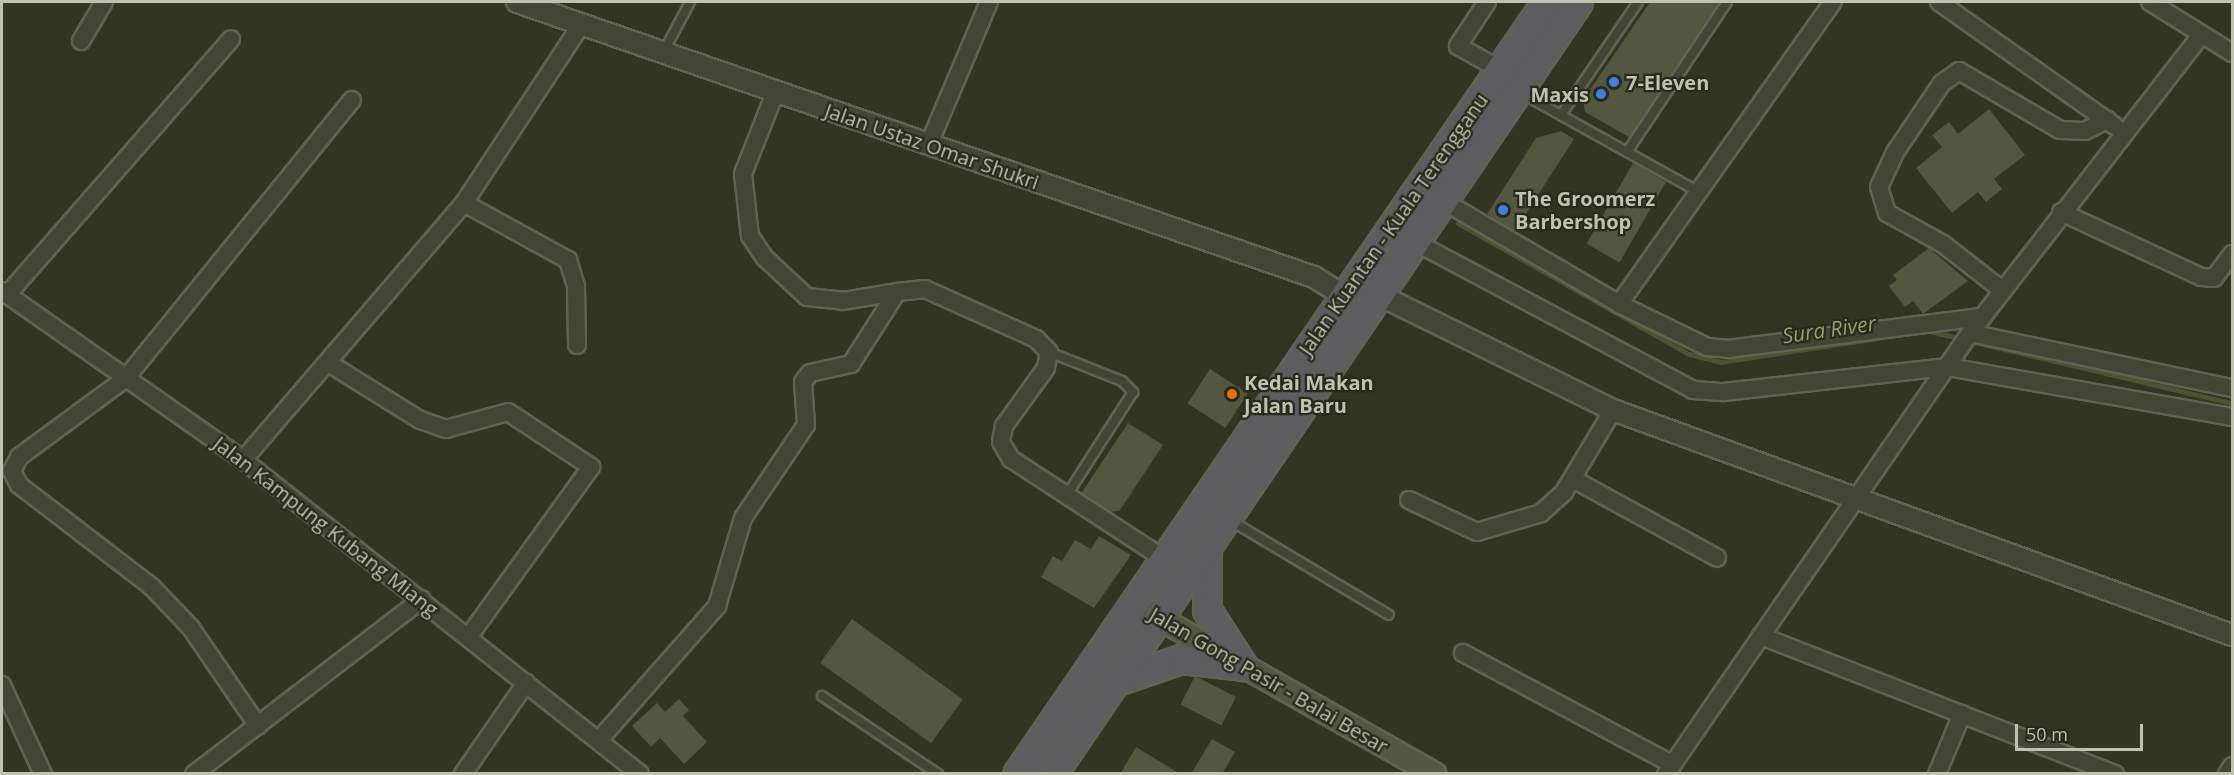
<!DOCTYPE html>
<style>
body{margin:0}
#map{position:relative;width:2234px;height:775px;overflow:hidden;background:#323522;font-family:"Open Sans",sans-serif}
div>[style]{position:absolute}
[style*='--x']{left:calc(var(--x)*1px);top:calc(var(--y)*1px);width:calc(var(--w)*1px);rotate:calc(var(--a)*1deg)}
.stream>*{height:5px;margin:-2.5px;padding:0 2.5px;transform-origin:2.5px;border-radius:2.5px;background:#4d5230}
.building>*{inset:0;background:#545740;transform-origin:0 0}
.roads{filter:drop-shadow(2px 0 #616352) drop-shadow(-2px 0 #616352) drop-shadow(0 2px #616352) drop-shadow(0 -2px #616352)}
.service>*{height:8px;margin:-4px;padding:0 4px;transform-origin:4px;border-radius:4px;background:#434535}
.minor>*{height:16px;margin:-8px;padding:0 8px;transform-origin:8px;border-radius:8px;background:#434535}
.tertiary>*{height:20px;margin:-10px;padding:0 10px;transform-origin:10px;border-radius:10px;background:#434535}
.secondary>*{height:22px;margin:-11px;padding:0 11px;transform-origin:11px;border-radius:11px;background:#545843}
.trunk>*{height:27px;margin:-13.5px;padding:0 13.5px;transform-origin:13.5px;border-radius:13.5px;background:#5d5c5f}
.dots>*{width:16px;height:16px;translate:-50% -50%;box-sizing:border-box;border:3px solid #282a1b;border-radius:50%}
span{translate:-50% -50%;white-space:nowrap;text-align:center;line-height:1.15;-webkit-text-stroke:4.5px #282a1b;paint-order:stroke}
.poi-label{font-size:20px;color:#bfc2af;font-weight:700}
.left{translate:0 -50%;text-align:left}
.right{translate:-100% -50%;text-align:right}
.street-label{font-size:20px;color:#bfc2af}
.water-label{font-size:21px;color:#979e6b;font-style:italic}
.frame{position:absolute;inset:0;border:3px solid #bfc2af;pointer-events:none}
.scale{position:absolute;left:2015px;top:724px;width:128px;height:27px;box-sizing:border-box;border:3px solid #bfc2af;border-top:0;padding-left:8px;font-size:18px;line-height:21px;white-space:nowrap;color:#bfc2af;-webkit-text-stroke:4px #282a1b;paint-order:stroke}
</style>
<div id="map">
<div class="stream">
<div style="--x:1458;--y:223;--w:266;--a:29.6"></div>
<div style="--x:1689;--y:354;--w:32;--a:14"></div>
<div style="--x:1720;--y:362;--w:160;--a:-8.6"></div>
<div style="--x:1929;--y:331;--w:311;--a:13.4"></div>
</div>
<div class="building">
<div style="clip-path:polygon(1650px 2px,1719px 2px,1629px 137px,1585px 112px,1583px 100px)"></div>
<div style="clip-path:polygon(1989px 109px,2025px 155px,1994px 179px,2002px 189px,1986px 202px,1978px 192px,1952px 213px,1916px 168px,1942px 147px,1932px 135px,1949px 122px,1958px 134px)"></div>
<div style="clip-path:polygon(1561px 131px,1574px 139px,1515px 231px,1487px 214px,1536px 138px)"></div>
<div style="left:1633px;top:163px;width:38px;height:93px;rotate:30deg"></div>
<div style="clip-path:polygon(1929px 248px,1968px 281px,1923px 314px,1913px 301px,1905px 307px,1889px 286px,1897px 280px,1893px 275px)"></div>
<div style="left:1210px;top:369px;width:45px;height:41px;rotate:33deg"></div>
<div style="clip-path:polygon(1128px 423px,1163px 445px,1120px 510px,1111px 512px,1082px 492px)"></div>
<div style="clip-path:polygon(1099px 536px,1131px 555px,1094px 608px,1041px 577px,1053px 556px,1062px 561px,1075px 540px,1091px 549px)"></div>
<div style="left:852px;top:619px;width:137px;height:54px;rotate:36deg"></div>
<div style="left:1195px;top:676px;width:46px;height:32px;rotate:27deg"></div>
<div style="clip-path:polygon(679px 699px,689px 710px,683px 716px,707px 742px,684px 764px,660px 738px,651px 747px,632px 726px,657px 703px,665px 712px)"></div>
<div style="clip-path:polygon(1212px 739px,1235px 752px,1222px 774px,1191px 774px)"></div>
<div style="clip-path:polygon(1136px 747px,1180px 774px,1120px 774px)"></div>
</div>
<div class="roads">
<div class="service">
<div style="--x:663;--y:53;--w:58;--a:-62.1"></div>
<div style="--x:1521;--y:93;--w:204;--a:29.1"></div>
<div style="--x:1561;--y:115;--w:137;--a:-55.7"></div>
<div style="--x:1627;--y:152;--w:180;--a:-56.3"></div>
<div style="--x:1049;--y:352;--w:79;--a:21.7"></div>
<div style="--x:1122;--y:381;--w:16;--a:45"></div>
<div style="--x:1133;--y:392;--w:122;--a:122.7"></div>
<div style="--x:1228;--y:519;--w:187;--a:30.8"></div>
<div style="--x:822;--y:696;--w:140;--a:33.9"></div>
</div>
<div class="minor">
<div style="--x:1487;--y:2;--w:53;--a:123.4"></div>
<div style="--x:1458;--y:46;--w:47;--a:29.3"></div>
<div style="--x:1939;--y:2;--w:215;--a:35.2"></div>
<div style="--x:2150;--y:2;--w:97;--a:31.9"></div>
<div style="--x:81;--y:41;--w:45;--a:-59.5"></div>
<div style="--x:775;--y:93;--w:87;--a:111.6"></div>
<div style="--x:743;--y:174;--w:62;--a:83.6"></div>
<div style="--x:750;--y:236;--w:27;--a:56"></div>
<div style="--x:765;--y:258;--w:57;--a:42.9"></div>
<div style="--x:807;--y:297;--w:36;--a:6"></div>
<div style="--x:843;--y:301;--w:55;--a:-9.5"></div>
<div style="--x:929;--y:144;--w:154;--a:-67.1"></div>
<div style="--x:1443;--y:201;--w:204;--a:30.3"></div>
<div style="--x:1619;--y:304;--w:98;--a:26"></div>
<div style="--x:1707;--y:347;--w:21;--a:5"></div>
<div style="--x:1728;--y:349;--w:257;--a:-7.2"></div>
<div style="--x:464;--y:203;--w:119;--a:28.7"></div>
<div style="--x:568;--y:260;--w:27;--a:73"></div>
<div style="--x:576;--y:286;--w:59;--a:89"></div>
<div style="--x:2061;--y:212;--w:154;--a:24.9"></div>
<div style="--x:2201;--y:277;--w:13;--a:4"></div>
<div style="--x:2214;--y:278;--w:30;--a:-53"></div>
<div style="--x:1415;--y:242;--w:315;--a:28"></div>
<div style="--x:1693;--y:390;--w:31;--a:4"></div>
<div style="--x:1724;--y:392;--w:225;--a:-6.4"></div>
<div style="--x:1948;--y:367;--w:288;--a:10"></div>
<div style="--x:2002;--y:290;--w:75;--a:-142.1"></div>
<div style="--x:1943;--y:244;--w:64;--a:-151"></div>
<div style="--x:1887;--y:213;--w:27;--a:-107"></div>
<div style="--x:1879;--y:187;--w:40;--a:-65"></div>
<div style="--x:1896;--y:151;--w:82;--a:-55.9"></div>
<div style="--x:1942;--y:83;--w:21;--a:-35"></div>
<div style="--x:1959;--y:71;--w:117;--a:30.3"></div>
<div style="--x:2060;--y:130;--w:25;--a:2"></div>
<div style="--x:2085;--y:131;--w:25;--a:-27"></div>
<div style="--x:2;--y:291;--w:294;--a:35"></div>
<div style="--x:243;--y:460;--w:506;--a:38.34"></div>
<div style="--x:7;--y:295;--w:340;--a:-48.8"></div>
<div style="--x:1619;--y:304;--w:370;--a:-54.7"></div>
<div style="--x:1970;--y:333;--w:268;--a:11.9"></div>
<div style="--x:330;--y:364;--w:106;--a:31.9"></div>
<div style="--x:420;--y:420;--w:28;--a:19"></div>
<div style="--x:446;--y:429;--w:64;--a:-15.3"></div>
<div style="--x:508;--y:412;--w:100;--a:33.5"></div>
<div style="--x:591;--y:467;--w:208;--a:125.8"></div>
<div style="--x:243;--y:460;--w:339;--a:-49.3"></div>
<div style="--x:464;--y:203;--w:213;--a:-56.7"></div>
<div style="--x:1573;--y:479;--w:164;--a:28.7"></div>
<div style="--x:1409;--y:500;--w:75;--a:25.2"></div>
<div style="--x:1477;--y:532;--w:67;--a:-16.5"></div>
<div style="--x:1541;--y:513;--w:31;--a:-42"></div>
<div style="--x:1564;--y:492;--w:96;--a:-59.1"></div>
<div style="--x:1761;--y:636;--w:380;--a:21.3"></div>
<div style="--x:1463;--y:653;--w:237;--a:28"></div>
<div style="--x:2;--y:685;--w:98;--a:65.3"></div>
<div style="--x:258;--y:726;--w:119;--a:-124.4"></div>
<div style="--x:191;--y:628;--w:57;--a:-133.6"></div>
<div style="--x:152;--y:587;--w:168;--a:-142.5"></div>
<div style="--x:19;--y:485;--w:16;--a:-117"></div>
<div style="--x:12;--y:471;--w:16;--a:-63"></div>
<div style="--x:19;--y:457;--w:133;--a:-36.4"></div>
<div style="--x:126;--y:378;--w:358;--a:-50.9"></div>
<div style="--x:599;--y:740;--w:179;--a:-48.6"></div>
<div style="--x:717;--y:606;--w:92;--a:-73.5"></div>
<div style="--x:743;--y:518;--w:112;--a:-55.9"></div>
<div style="--x:806;--y:425;--w:43;--a:-94"></div>
<div style="--x:803;--y:382;--w:11;--a:-52"></div>
<div style="--x:810;--y:373;--w:42;--a:-12.4"></div>
<div style="--x:851;--y:364;--w:85;--a:-57.4"></div>
<div style="--x:897;--y:292;--w:28;--a:-6"></div>
<div style="--x:925;--y:289;--w:122;--a:24.2"></div>
<div style="--x:1036;--y:339;--w:18;--a:45"></div>
<div style="--x:1049;--y:352;--w:16;--a:101"></div>
<div style="--x:1046;--y:368;--w:72;--a:125.9"></div>
<div style="--x:1004;--y:426;--w:16;--a:101"></div>
<div style="--x:1001;--y:442;--w:20;--a:60"></div>
<div style="--x:1011;--y:459;--w:181;--a:33.1"></div>
<div style="--x:194;--y:774;--w:287;--a:-37.5"></div>
<div style="--x:463;--y:774;--w:111;--a:-55.3"></div>
<div style="--x:1666;--y:774;--w:536;--a:-55.42"></div>
<div style="--x:1970;--y:333;--w:378;--a:-52.2"></div>
<div style="--x:1937;--y:774;--w:65;--a:-67.4"></div>
<div style="--x:2227;--y:774;--w:9;--a:-58"></div>
</div>
<div class="tertiary">
<div style="--x:517;--y:2;--w:843;--a:19.04"></div>
<div style="--x:1314;--y:277;--w:36;--a:32"></div>
<div style="--x:1379;--y:295;--w:261;--a:26.2"></div>
<div style="--x:1613;--y:410;--w:659;--a:19.98"></div>
</div>
<div class="secondary">
<div style="--x:1143;--y:609;--w:335;--a:29.5"></div>
</div>
<div class="trunk">
<div style="--x:1207;--y:547;--w:63;--a:90"></div>
<div style="--x:1207;--y:610;--w:67;--a:57.3"></div>
<div style="--x:1117;--y:681;--w:68;--a:-19"></div>
<div style="--x:1181;--y:659;--w:62;--a:6.4"></div>
<div style="--x:1017;--y:774;--w:936;--a:-55.58"></div>
<div style="--x:1052;--y:774;--w:934;--a:-55.73"></div>
</div>
</div>
<div class="dots">
<div style="left:1614px;top:82px;background:#3f7fe0"></div>
<div style="left:1601px;top:94px;background:#3f7fe0"></div>
<div style="left:1503px;top:210px;background:#3f7fe0"></div>
<div style="left:1232px;top:394px;background:#e8710a"></div>
</div>
<div class="poi-label">
<span class="left" style="left:1626px;top:82px">7-Eleven</span>
<span class="right" style="left:1589px;top:94px">Maxis</span>
<span class="left" style="left:1515px;top:210px">The Groomerz<br>Barbershop</span>
<span class="left" style="left:1244px;top:394px">Kedai Makan<br>Jalan Baru</span>
</div>
<div class="street-label">
<span style="left:932px;top:146px;rotate:19deg">Jalan Ustaz Omar Shukri</span>
<span style="left:1393px;top:224px;rotate:-55deg">Jalan Kuantan - Kuala Terengganu</span>
<span style="left:326px;top:526px;rotate:38deg">Jalan Kampung Kubang Miang</span>
<span style="left:1269px;top:680px;rotate:30deg">Jalan Gong Pasir - Balai Besar</span>
</div>
<div class="water-label">
<span style="left:1829px;top:329px;rotate:-8deg">Sura River</span>
</div>
<div class="frame"></div>
<div class="scale">50 m</div>
</div>
